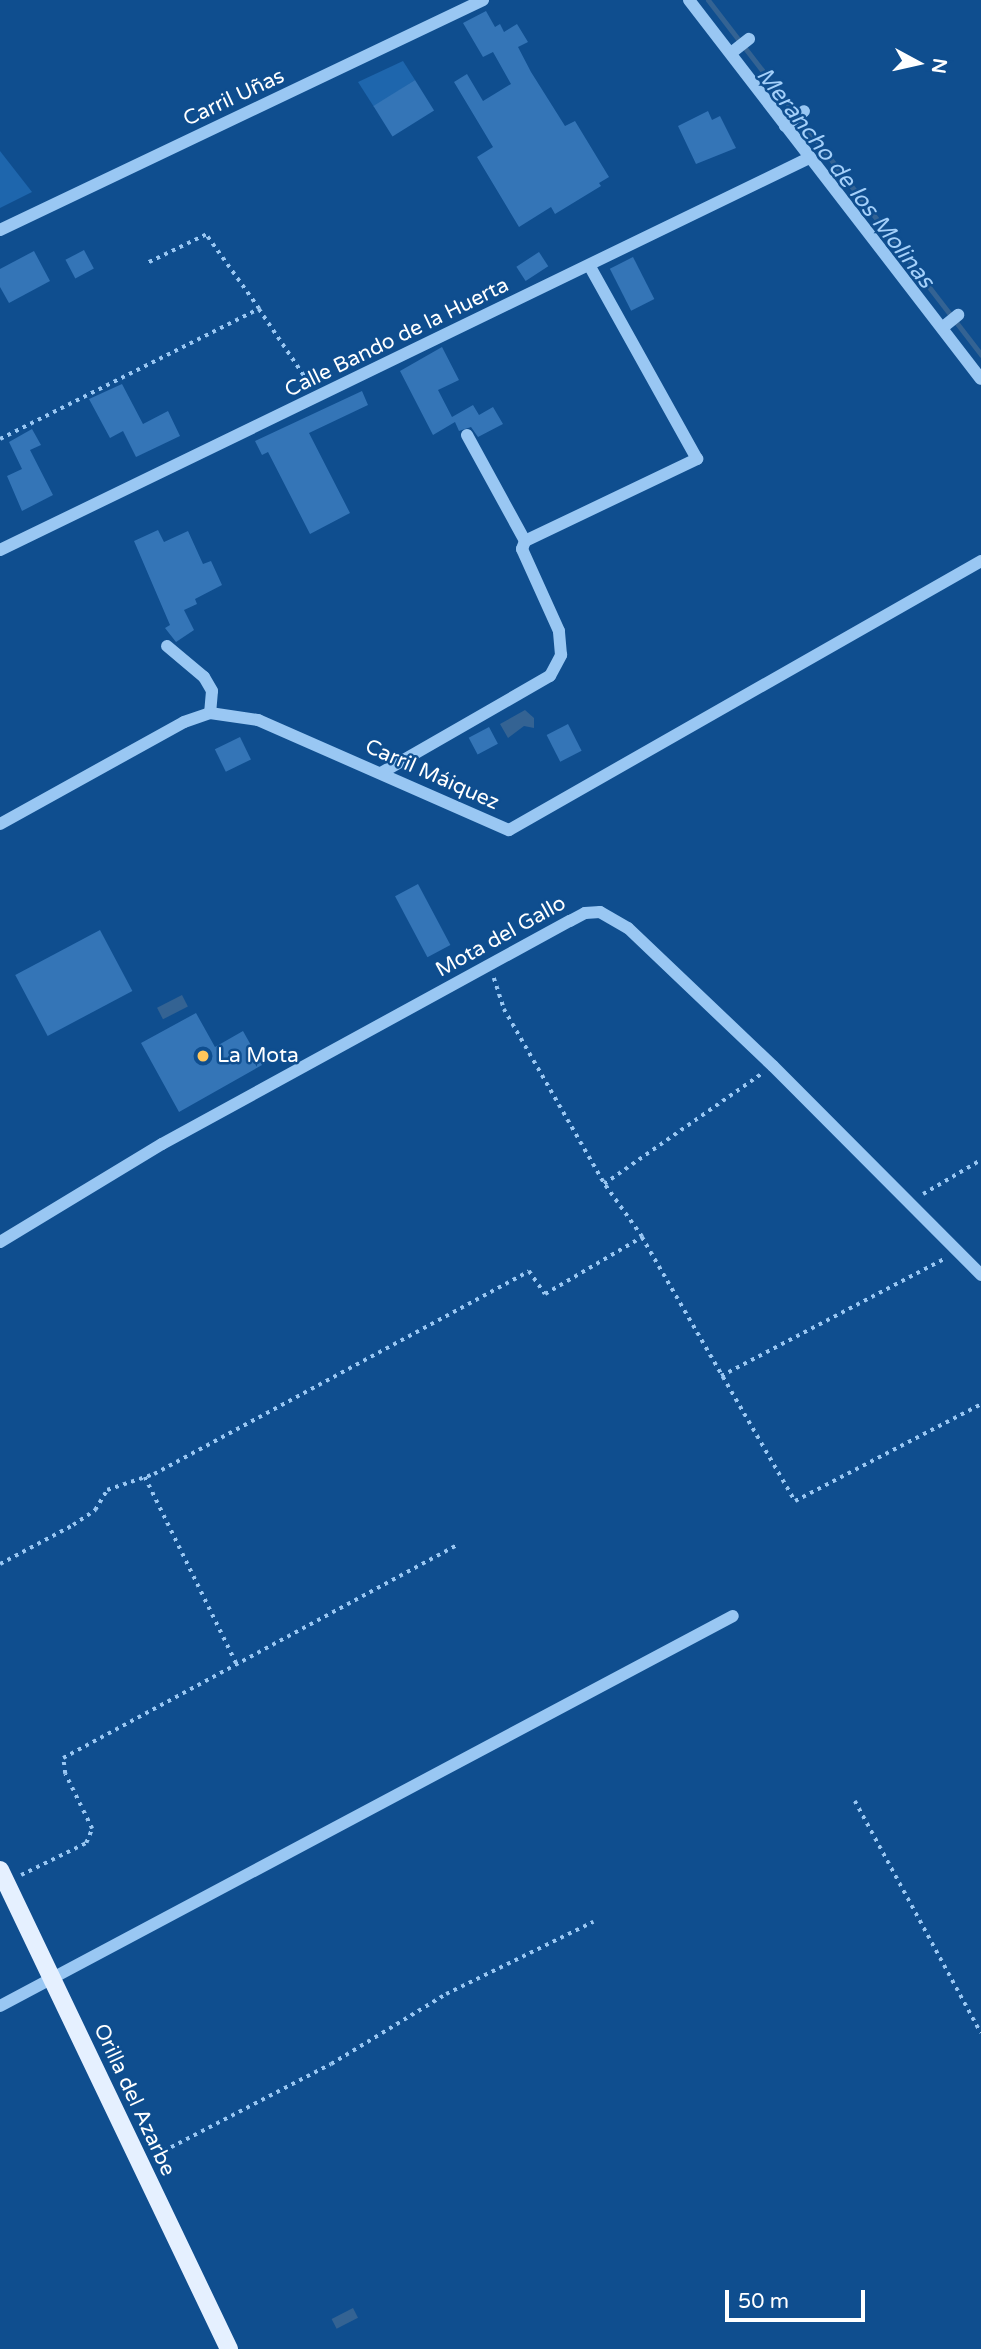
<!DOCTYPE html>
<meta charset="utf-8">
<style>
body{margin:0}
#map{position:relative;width:981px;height:2349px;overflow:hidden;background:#0f4e8f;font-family:"Varela Round",sans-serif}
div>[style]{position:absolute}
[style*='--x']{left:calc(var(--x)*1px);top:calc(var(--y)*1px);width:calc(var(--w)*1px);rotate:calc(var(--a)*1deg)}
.green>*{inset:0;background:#1e66ad}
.water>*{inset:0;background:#346393;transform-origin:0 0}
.stream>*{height:5px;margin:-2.5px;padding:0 2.5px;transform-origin:2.5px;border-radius:2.5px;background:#346393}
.building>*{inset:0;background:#3475b7;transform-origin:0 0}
.path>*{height:3.5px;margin-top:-1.75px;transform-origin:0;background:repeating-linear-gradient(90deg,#99c7f3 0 3.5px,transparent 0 8.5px)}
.minor>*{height:12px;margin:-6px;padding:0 6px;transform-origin:6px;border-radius:6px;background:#99c7f3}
.major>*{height:18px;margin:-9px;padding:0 9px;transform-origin:9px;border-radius:9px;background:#e5f0ff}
.dots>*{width:19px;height:19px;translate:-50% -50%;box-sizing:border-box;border:4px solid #0f4e8f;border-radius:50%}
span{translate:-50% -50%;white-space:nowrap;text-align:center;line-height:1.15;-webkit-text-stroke:5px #0f4e8f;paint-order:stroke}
.street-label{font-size:21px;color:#fff}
.poi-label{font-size:21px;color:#fff}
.left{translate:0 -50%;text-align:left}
.water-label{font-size:23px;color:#a4d0fa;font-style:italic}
.north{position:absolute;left:883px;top:28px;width:70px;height:70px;-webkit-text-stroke:5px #0f4e8f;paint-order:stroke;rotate:98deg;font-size:19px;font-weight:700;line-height:28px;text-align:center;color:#fff}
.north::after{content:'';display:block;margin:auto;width:24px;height:32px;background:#fff;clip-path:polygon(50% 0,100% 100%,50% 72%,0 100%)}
.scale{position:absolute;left:725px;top:2290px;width:140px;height:32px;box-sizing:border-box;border:4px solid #fff;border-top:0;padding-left:9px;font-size:21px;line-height:24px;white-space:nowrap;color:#fff;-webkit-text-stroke:5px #0f4e8f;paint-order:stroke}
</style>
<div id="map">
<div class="green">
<div style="clip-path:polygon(403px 61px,415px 80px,374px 107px,358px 82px)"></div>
<div style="clip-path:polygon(0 151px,32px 192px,0 208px)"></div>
</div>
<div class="water">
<div style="clip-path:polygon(525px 710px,534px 718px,534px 728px,524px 726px,508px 738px,500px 724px)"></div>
<div style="left:182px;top:995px;width:13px;height:28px;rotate:63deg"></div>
<div style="left:353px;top:2308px;width:11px;height:24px;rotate:63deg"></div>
</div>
<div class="stream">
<div style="--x:708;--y:0;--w:448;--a:52.4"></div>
</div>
<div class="building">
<div style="clip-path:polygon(486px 11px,495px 27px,500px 24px,504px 32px,517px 24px,528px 42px,518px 47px,531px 72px,565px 126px,575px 121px,609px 177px,599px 183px,601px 186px,555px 214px,551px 207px,519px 227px,477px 157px,493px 147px,454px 82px,467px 74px,483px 101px,511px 84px,493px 52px,483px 57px,463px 23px)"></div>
<div style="left:415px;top:80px;width:36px;height:49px;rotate:58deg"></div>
<div style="clip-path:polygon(708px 111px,712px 120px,720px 116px,736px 148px,696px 164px,678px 126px)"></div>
<div style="left:84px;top:250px;width:21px;height:21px;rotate:62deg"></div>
<div style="clip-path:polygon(34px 251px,50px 281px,9px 303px,0 287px,0 269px)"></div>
<div style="left:539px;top:252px;width:17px;height:27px;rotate:57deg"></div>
<div style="left:633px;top:257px;width:47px;height:26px;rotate:63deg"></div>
<div style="clip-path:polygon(442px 347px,459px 380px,438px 390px,452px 417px,473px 405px,479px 415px,493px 407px,503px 424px,478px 437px,471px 427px,459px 431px,455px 422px,433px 435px,400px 371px)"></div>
<div style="clip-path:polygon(122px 384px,143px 424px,168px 411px,180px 436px,136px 457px,123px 431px,110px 438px,89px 399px)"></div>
<div style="clip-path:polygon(362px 391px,368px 405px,309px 433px,350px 513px,310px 534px,268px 452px,262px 455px,255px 441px)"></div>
<div style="clip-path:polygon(32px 429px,41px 445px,30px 450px,53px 495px,22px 511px,7px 476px,22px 469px,9px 442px)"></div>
<div style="clip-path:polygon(158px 530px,164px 542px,188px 531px,203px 564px,211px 561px,222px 585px,195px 599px,197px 604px,184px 610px,194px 630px,176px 642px,165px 628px,170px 625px,134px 541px)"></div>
<div style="left:568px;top:724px;width:30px;height:24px;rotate:63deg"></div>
<div style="left:489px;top:727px;width:19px;height:23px;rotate:62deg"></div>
<div style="left:240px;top:737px;width:25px;height:28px;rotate:64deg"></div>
<div style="left:418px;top:884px;width:69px;height:26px;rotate:62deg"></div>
<div style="left:100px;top:930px;width:69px;height:96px;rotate:62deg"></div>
<div style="clip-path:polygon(196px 1013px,215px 1047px,243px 1031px,262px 1065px,179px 1112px,141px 1043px)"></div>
</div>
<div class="path">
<div style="--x:259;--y:309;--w:89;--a:56"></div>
<div style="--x:0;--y:439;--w:290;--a:-26.7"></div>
<div style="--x:259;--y:309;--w:91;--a:-125.6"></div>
<div style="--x:206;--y:235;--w:64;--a:154.2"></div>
<div style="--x:494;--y:978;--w:33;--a:72"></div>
<div style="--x:504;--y:1009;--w:201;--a:60.1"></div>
<div style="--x:923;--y:1194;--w:67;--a:-30.4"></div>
<div style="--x:642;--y:1237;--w:305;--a:59.9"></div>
<div style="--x:795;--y:1501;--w:210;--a:-27.5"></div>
<div style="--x:721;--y:1376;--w:254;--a:-27.7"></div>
<div style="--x:145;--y:1477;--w:207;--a:63.9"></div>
<div style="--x:0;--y:1564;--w:83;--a:-28.1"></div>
<div style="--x:73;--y:1525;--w:27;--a:-34"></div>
<div style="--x:95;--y:1510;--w:23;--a:-59"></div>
<div style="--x:107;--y:1490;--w:50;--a:-18.8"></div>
<div style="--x:154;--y:1474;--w:426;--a:-28.4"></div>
<div style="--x:529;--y:1271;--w:28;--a:55"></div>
<div style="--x:545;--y:1294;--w:113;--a:-30.4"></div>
<div style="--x:642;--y:1237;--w:65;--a:-125.6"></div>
<div style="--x:604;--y:1184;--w:192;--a:-35"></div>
<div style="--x:855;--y:1801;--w:264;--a:61.5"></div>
<div style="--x:21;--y:1875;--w:72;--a:-26.2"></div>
<div style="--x:86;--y:1843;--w:15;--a:-67"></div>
<div style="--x:92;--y:1829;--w:61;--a:-116.1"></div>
<div style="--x:65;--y:1774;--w:16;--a:-97"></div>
<div style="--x:63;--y:1758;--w:450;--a:-28.4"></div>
<div style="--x:156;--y:2155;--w:197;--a:-27.5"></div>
<div style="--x:331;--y:2064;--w:135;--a:-31.3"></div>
<div style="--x:446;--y:1994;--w:164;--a:-26.1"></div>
</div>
<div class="minor">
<div style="--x:689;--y:0;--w:478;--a:52.4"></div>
<div style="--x:731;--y:53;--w:23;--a:-38"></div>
<div style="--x:785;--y:126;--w:24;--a:-38"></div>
<div style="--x:0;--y:230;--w:535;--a:-25.46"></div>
<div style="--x:942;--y:328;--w:21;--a:-39"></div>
<div style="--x:467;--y:435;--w:121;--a:61.3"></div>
<div style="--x:0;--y:550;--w:899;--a:-25.85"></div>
<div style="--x:167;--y:646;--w:48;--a:40"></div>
<div style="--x:204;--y:677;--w:16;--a:60"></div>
<div style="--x:212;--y:691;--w:22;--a:95"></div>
<div style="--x:381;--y:773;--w:195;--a:-29.9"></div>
<div style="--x:550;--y:676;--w:24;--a:-62"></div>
<div style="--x:561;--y:655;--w:24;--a:-95"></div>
<div style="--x:559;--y:631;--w:90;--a:-114.3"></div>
<div style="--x:522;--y:549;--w:9;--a:-69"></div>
<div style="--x:525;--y:541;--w:191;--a:-25.5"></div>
<div style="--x:697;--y:459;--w:220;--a:-119.1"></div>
<div style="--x:0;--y:824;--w:210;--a:-29"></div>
<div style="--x:184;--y:722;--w:28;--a:-19"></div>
<div style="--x:210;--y:713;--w:49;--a:8.3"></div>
<div style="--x:258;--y:720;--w:274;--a:23.7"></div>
<div style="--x:509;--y:830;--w:543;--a:-29.68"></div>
<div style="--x:0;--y:1242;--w:189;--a:-31.2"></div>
<div style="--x:162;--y:1144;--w:465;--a:-28.7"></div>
<div style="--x:570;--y:921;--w:17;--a:-28"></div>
<div style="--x:585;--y:913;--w:15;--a:-4"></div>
<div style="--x:600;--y:912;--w:32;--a:30"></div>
<div style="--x:628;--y:928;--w:200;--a:43.6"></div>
<div style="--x:773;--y:1066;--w:295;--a:45.1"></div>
<div style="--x:0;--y:2006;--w:830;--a:-28.02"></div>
</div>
<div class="major">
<div style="--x:0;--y:1870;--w:531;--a:64.45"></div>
</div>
<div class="dots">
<div style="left:203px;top:1056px;background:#ffc65b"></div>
</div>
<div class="street-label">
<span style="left:234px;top:98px;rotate:-25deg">Carril Uñas</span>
<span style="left:397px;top:338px;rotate:-26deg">Calle Bando de la Huerta</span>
<span style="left:432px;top:775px;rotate:24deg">Carril Máiquez</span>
<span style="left:501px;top:937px;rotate:-29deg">Mota del Gallo</span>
<span style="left:134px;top:2100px;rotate:65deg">Orilla del Azarbe</span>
</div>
<div class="poi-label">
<span class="left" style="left:217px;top:1056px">La Mota</span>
</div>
<div class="water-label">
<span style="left:845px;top:178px;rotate:52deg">Merancho de los Molinas</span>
</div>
<div class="north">N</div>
<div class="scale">50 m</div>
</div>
